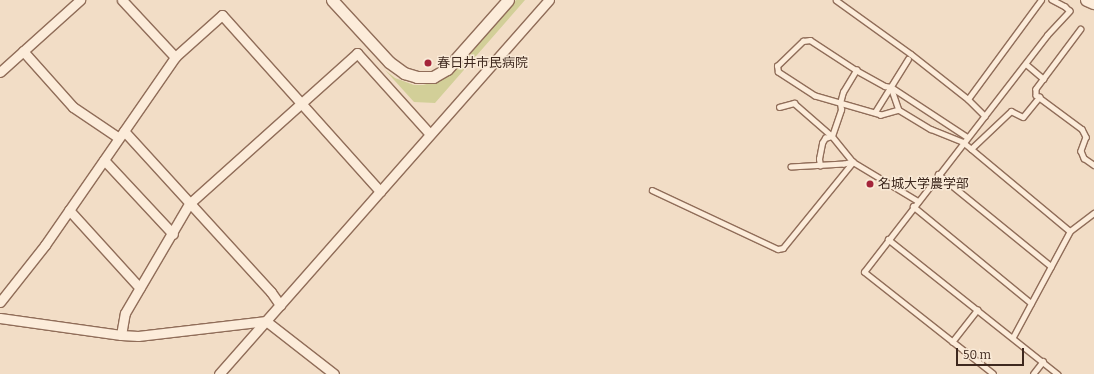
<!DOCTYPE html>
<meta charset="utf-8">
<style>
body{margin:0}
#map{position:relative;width:1094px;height:374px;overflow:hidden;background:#f2ddc6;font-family:Bitter,"Noto Sans JP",serif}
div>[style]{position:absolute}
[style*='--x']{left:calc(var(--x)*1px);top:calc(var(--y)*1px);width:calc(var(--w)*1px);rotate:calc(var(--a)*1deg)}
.green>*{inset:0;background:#d2cf98}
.roads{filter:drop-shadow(1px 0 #906d59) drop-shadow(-1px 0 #906d59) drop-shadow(0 1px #906d59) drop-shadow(0 -1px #906d59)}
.service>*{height:4.5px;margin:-2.25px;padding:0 2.25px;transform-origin:2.25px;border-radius:2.25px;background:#fcecda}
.minor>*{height:9px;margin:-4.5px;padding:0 4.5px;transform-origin:4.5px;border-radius:4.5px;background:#fcecda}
.tertiary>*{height:11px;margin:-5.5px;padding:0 5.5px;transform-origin:5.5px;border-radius:5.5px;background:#fcecda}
.secondary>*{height:12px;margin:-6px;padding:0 6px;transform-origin:6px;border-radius:6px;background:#fcecda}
.dots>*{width:11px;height:11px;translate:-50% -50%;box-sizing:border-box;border:2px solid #f9e9d6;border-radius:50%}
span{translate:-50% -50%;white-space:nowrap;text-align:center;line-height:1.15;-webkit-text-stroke:3px #f9e9d6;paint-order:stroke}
.poi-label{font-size:13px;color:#3e281e}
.left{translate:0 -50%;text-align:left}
.scale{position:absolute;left:956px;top:348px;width:68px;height:18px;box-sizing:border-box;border:2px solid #3e281e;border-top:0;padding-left:5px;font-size:12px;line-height:14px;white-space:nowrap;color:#3e281e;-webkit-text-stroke:3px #f9e9d6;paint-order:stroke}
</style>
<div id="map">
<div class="green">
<div style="clip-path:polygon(516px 0,525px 0,435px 103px,414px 102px,385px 70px,395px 78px,414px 85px,423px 85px,441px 80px,455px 70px)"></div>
</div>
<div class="roads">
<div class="service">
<div style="--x:836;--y:0;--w:92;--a:35.8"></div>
<div style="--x:911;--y:54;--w:73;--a:38.3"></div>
<div style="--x:968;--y:99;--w:24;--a:45"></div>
<div style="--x:1081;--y:29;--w:75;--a:126.9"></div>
<div style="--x:1036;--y:89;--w:6;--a:90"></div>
<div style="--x:1036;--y:95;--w:57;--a:36.5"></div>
<div style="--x:1082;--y:129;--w:9;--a:63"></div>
<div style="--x:1086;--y:137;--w:15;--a:110"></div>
<div style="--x:1081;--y:151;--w:8;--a:67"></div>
<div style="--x:1084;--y:158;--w:12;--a:35"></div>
<div style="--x:1026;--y:64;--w:23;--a:40"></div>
<div style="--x:891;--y:87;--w:24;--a:71"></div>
<div style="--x:899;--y:110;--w:37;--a:31"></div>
<div style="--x:931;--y:129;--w:35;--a:22"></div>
<div style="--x:963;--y:142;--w:139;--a:39.8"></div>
<div style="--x:968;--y:99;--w:123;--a:-53.6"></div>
<div style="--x:779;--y:107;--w:16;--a:-15"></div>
<div style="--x:794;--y:103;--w:50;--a:41"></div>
<div style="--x:832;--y:136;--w:33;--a:51"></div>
<div style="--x:853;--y:162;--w:76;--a:31"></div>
<div style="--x:899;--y:110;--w:19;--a:164"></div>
<div style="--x:881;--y:115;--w:69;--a:-163.9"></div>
<div style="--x:815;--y:96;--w:44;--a:-147"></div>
<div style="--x:778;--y:72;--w:6;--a:-99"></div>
<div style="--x:777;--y:66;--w:36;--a:-44"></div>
<div style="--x:803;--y:41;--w:7;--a:-8"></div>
<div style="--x:810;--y:40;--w:55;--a:33.1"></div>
<div style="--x:856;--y:70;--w:33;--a:29"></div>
<div style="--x:885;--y:86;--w:6;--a:9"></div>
<div style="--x:891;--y:87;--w:91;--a:33.3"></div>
<div style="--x:875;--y:112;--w:62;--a:-58.1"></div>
<div style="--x:971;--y:149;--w:55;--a:-43.5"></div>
<div style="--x:1011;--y:111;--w:13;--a:27"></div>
<div style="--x:1023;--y:117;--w:26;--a:-51"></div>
<div style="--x:820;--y:166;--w:7;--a:-98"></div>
<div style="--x:819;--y:159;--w:16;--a:-79"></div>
<div style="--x:822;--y:143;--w:6;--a:-59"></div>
<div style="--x:825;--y:138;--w:7;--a:-16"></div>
<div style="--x:832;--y:136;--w:28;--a:-71"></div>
<div style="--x:841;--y:110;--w:7;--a:-98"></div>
<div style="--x:840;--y:103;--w:11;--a:-75"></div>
<div style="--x:843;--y:92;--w:26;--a:-59"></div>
<div style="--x:938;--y:174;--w:146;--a:39.2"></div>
<div style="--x:652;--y:190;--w:139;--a:25.1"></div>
<div style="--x:778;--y:249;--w:5;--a:-11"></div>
<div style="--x:783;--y:248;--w:111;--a:-50.9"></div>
<div style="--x:853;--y:162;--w:9;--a:167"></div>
<div style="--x:844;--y:164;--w:53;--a:176.8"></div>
<div style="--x:913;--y:206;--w:153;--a:39.4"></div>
<div style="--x:888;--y:239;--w:217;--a:38.5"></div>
<div style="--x:1013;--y:337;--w:120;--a:-61.7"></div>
<div style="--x:1070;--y:231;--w:30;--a:-37"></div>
<div style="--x:952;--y:342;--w:41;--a:-52"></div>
<div style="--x:993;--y:374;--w:164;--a:-141.7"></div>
<div style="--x:864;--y:272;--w:299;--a:-52.3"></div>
<div style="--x:1047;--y:35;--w:33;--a:-47"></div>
<div style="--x:1069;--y:11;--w:6;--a:-135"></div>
<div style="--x:1065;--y:7;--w:15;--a:-152"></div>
<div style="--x:1033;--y:374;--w:16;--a:-52"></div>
</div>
<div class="minor">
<div style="--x:122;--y:0;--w:78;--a:47.1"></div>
<div style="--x:23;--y:51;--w:75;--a:48.2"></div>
<div style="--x:73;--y:107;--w:55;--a:34"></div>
<div style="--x:0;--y:72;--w:108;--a:-42"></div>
<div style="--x:124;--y:131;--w:218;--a:47.6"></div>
<div style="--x:271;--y:292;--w:16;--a:55"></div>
<div style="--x:104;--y:160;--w:101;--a:47"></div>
<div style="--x:69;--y:210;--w:105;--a:47.7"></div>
<div style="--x:0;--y:302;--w:73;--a:-51.7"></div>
<div style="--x:45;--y:245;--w:229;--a:-55.3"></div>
<div style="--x:175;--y:57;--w:63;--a:-41.8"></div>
<div style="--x:222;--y:15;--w:237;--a:48.1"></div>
<div style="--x:0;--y:318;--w:122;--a:8"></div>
<div style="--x:121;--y:335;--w:17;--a:3"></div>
<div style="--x:138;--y:336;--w:129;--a:-6.7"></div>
<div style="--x:266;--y:321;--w:86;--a:37.9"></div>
<div style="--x:121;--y:335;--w:22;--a:-80"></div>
<div style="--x:125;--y:313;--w:126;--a:-59.6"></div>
<div style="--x:189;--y:204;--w:226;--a:-41.9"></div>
<div style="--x:357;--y:53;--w:109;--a:48"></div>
<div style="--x:219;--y:374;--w:499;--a:-48.6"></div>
</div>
<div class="tertiary">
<div style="--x:332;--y:0;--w:84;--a:47.4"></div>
<div style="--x:389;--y:62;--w:19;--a:36"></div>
<div style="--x:404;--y:73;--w:14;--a:17"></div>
<div style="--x:417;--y:77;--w:16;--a:0"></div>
<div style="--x:433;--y:77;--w:16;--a:-30"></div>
<div style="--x:447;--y:69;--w:92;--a:-48.5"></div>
</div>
<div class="secondary">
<div style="--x:1087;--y:0;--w:8;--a:23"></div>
</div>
</div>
<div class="dots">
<div style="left:428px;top:63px;background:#a4243a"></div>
<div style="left:870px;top:184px;background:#a4243a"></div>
</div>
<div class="poi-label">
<span class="left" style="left:437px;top:63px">春日井市民病院</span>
<span class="left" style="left:878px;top:184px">名城大学農学部</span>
</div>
<div class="scale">50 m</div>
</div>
